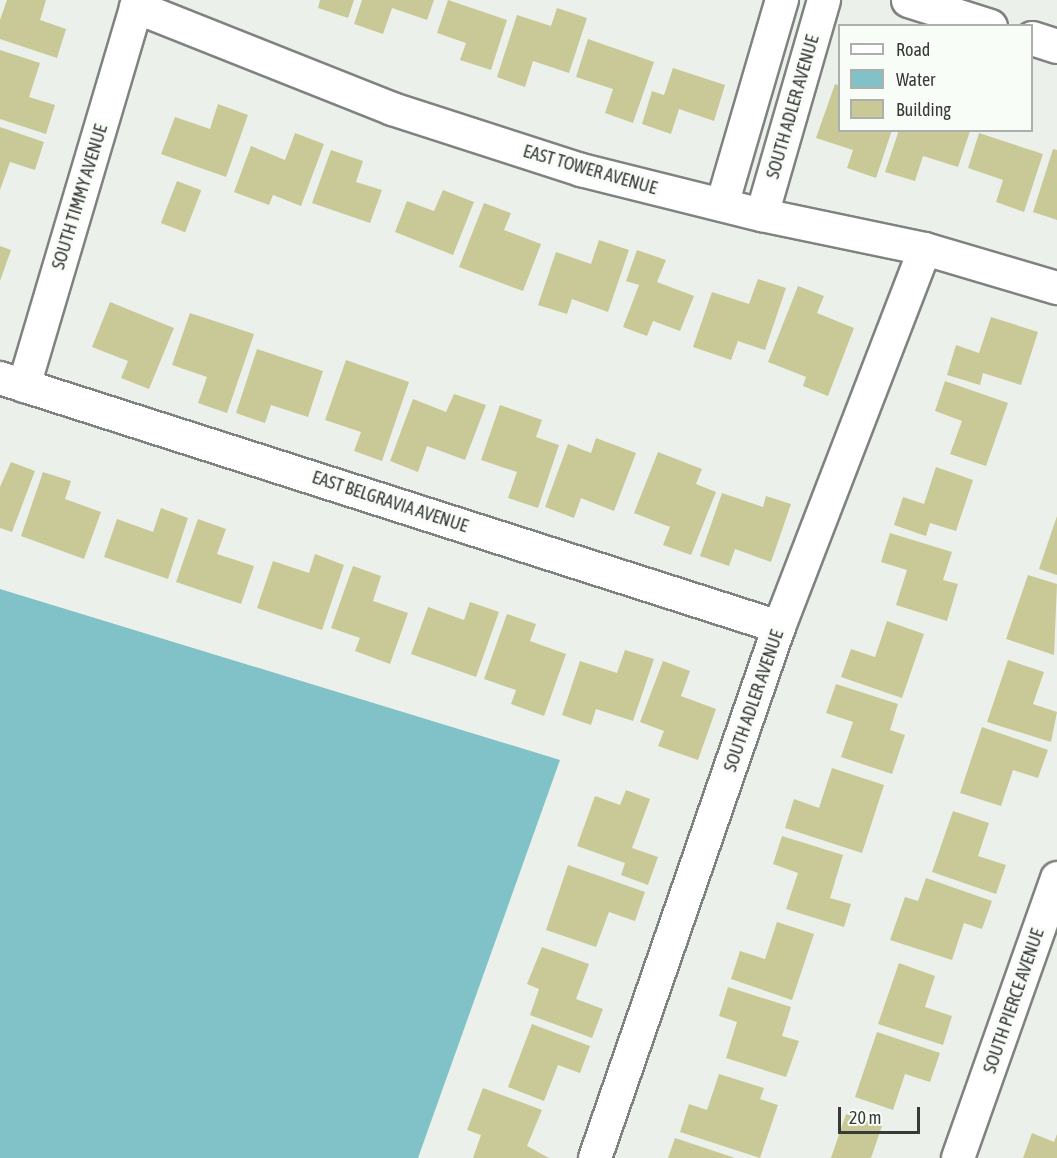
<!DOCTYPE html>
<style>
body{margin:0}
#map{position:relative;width:1057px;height:1158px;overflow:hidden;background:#ecf0eb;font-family:"Asap Condensed",sans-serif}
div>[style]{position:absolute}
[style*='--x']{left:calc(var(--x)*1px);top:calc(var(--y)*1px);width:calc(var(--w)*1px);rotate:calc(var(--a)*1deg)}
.water>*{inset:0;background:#80c2c7}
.building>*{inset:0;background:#c8c996;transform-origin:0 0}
.roads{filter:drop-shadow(2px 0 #7f837f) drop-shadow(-2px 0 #7f837f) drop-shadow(0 2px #7f837f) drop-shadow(0 -2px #7f837f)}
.minor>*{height:32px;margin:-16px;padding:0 16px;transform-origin:16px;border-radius:16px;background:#fff}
.tertiary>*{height:33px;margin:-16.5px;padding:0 16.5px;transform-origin:16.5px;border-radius:16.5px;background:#fff}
span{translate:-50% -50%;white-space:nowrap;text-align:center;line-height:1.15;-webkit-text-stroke:6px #f9fdf8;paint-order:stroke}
.street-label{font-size:18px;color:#383a38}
.legend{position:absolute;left:838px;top:24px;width:195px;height:108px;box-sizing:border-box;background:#f9fdf8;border:2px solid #acafab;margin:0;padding:8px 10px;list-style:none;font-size:18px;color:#383a38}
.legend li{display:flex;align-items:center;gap:12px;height:30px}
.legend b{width:30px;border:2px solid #acafab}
.scale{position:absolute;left:838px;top:1107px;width:82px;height:27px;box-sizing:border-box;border:3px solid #383a38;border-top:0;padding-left:8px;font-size:18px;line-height:21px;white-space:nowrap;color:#383a38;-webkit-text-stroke:4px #f9fdf8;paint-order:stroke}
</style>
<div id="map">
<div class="water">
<div style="clip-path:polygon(0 589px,560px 760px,418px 1158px,0 1158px)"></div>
</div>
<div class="building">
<div style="clip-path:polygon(7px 0,46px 0,40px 20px,66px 29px,57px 58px,0 39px,0 20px)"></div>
<div style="clip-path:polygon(320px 0,354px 0,348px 18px,318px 8px)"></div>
<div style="clip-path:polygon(362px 0,434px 0,427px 20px,392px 8px,383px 34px,354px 24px)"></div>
<div style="clip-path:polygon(448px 0,507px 20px,491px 70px,460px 60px,466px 43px,437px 33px)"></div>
<div style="clip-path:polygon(557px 8px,587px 18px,569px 73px,533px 61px,525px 87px,497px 77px,517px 15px,551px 26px)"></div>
<div style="clip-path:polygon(588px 39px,654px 62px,633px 123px,605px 113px,613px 89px,576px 77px)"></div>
<div style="clip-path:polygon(0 50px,40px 63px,29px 97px,55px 105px,46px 134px,0 119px)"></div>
<div style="clip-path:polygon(673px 68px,725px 85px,714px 121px,679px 109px,671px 134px,642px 124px,652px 91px,664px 95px)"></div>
<div style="clip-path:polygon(835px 84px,840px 86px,840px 130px,892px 130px,876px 178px,847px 168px,853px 150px,816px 138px)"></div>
<div style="clip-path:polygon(218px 104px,248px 115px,226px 177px,161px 154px,175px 117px,210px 129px)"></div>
<div style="clip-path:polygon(0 127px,44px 142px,35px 170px,10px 162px,0 190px)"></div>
<div style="clip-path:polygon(899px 130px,968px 130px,970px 131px,958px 167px,923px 156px,915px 181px,885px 172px)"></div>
<div style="clip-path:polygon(295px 133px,324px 144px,301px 206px,273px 195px,269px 205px,234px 192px,251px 146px,285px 160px)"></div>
<div style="clip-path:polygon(979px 133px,1043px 154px,1024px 212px,996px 202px,1003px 180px,968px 168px)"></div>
<div style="clip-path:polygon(1053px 149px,1057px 150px,1057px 220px,1033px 212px)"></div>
<div style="clip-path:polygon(331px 150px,363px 161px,356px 182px,382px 190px,370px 223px,312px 203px)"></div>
<div style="left:177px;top:181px;width:26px;height:45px;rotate:21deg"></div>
<div style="clip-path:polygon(443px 190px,474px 202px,453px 255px,395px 232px,407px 201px,434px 211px)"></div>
<div style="clip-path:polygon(484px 203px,511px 213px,504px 230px,541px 244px,523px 291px,459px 267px)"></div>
<div style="clip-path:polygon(599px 240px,629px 250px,608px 312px,572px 299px,567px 314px,538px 305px,556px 252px,591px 264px)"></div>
<div style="clip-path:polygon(0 246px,11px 250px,0 281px)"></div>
<div style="clip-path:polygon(637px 250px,666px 260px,657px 282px,694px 296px,680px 331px,653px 321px,647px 336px,623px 327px,639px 285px,626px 281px)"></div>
<div style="clip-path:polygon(758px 279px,786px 288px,765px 350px,738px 341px,731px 360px,693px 347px,712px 292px,749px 304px)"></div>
<div style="clip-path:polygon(798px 286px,824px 296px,817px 313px,854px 328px,828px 396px,803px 386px,806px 377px,768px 362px)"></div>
<div style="clip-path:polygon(110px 302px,174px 328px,149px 389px,121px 378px,128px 361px,92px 347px)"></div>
<div style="clip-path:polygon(190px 313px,254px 334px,227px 413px,198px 403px,207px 377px,172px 365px)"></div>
<div style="clip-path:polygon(991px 317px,1038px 332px,1021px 385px,983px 373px,980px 385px,947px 375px,956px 345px,979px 353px)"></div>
<div style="clip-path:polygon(257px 349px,323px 371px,308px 417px,271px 405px,265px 423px,236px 413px)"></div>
<div style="clip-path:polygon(346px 360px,409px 382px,382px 461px,354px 451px,361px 432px,325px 420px)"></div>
<div style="clip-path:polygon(945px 381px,1008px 403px,986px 466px,950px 454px,962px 421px,935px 411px)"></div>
<div style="clip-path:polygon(454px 394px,486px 405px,465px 460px,427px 446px,418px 472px,390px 461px,413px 399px,446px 412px)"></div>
<div style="clip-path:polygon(500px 405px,542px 420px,536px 437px,559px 445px,538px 508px,508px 498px,517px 472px,481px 460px)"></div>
<div style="clip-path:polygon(596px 438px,636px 453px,614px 511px,581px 498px,574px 518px,545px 507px,568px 444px,591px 453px)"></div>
<div style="clip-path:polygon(658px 452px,702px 469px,696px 484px,716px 492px,691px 555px,663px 545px,670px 527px,634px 513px)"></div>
<div style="clip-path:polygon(11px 462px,35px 471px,12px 532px,0 528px,0 487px)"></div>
<div style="clip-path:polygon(936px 467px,973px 480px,956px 531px,930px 523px,926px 536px,894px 525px,903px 497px,924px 504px)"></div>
<div style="clip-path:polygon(43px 472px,71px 481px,65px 499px,101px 512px,84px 559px,21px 536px)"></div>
<div style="clip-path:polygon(722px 493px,763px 507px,766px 496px,791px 504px,771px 562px,735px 549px,729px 566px,700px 556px)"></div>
<div style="clip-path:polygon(161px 508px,188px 518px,168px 579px,104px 557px,117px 519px,153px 532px)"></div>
<div style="clip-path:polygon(1057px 516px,1057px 575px,1039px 569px)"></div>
<div style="clip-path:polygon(198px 519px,226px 529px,217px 554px,254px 566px,241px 604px,176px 582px)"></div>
<div style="clip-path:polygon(890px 533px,952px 552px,943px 580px,958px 584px,947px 621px,896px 605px,907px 570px,881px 562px)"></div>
<div style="clip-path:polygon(315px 554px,344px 565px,322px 630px,257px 608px,273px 561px,309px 573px)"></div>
<div style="clip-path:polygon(353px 566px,381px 576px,373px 601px,408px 613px,390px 664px,355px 651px,360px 638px,331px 628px)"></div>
<div style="clip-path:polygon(1028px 575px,1057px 584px,1054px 655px,1006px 639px)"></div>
<div style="clip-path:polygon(470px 602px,499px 612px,476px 677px,411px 654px,428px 607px,464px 620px)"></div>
<div style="clip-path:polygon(507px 614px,536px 624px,530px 641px,566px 654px,544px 716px,511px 704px,516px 690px,484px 679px)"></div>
<div style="clip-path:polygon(887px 621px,924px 634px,902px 698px,841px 677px,851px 649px,875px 657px)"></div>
<div style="clip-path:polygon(625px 650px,654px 659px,633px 721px,596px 709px,591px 725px,562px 715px,580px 661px,617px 673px)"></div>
<div style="clip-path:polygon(1008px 660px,1044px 672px,1033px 704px,1057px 712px,1051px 742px,987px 722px)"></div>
<div style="clip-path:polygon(663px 661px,690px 671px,681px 696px,716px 709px,698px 760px,658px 746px,664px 731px,640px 722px)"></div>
<div style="clip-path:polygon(836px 684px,898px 704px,890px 730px,905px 735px,892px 774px,841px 757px,853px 722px,826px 713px)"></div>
<div style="clip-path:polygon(982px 727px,1048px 750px,1038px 778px,1013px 770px,1001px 806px,960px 793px)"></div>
<div style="clip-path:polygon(832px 768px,884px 785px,862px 853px,785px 828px,794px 799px,819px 808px)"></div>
<div style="clip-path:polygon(626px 790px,650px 799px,632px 848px,658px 857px,648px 885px,621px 875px,625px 863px,577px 846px,595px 796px,620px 805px)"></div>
<div style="clip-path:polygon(953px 811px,989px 823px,978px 856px,1006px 865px,996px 894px,932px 872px)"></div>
<div style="clip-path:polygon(782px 836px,843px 855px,830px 898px,851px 904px,844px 927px,786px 909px,798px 873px,773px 864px)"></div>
<div style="clip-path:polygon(568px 865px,645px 892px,635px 921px,609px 912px,596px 947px,546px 930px)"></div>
<div style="clip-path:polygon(926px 878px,992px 901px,982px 929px,964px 923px,952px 960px,890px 940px,905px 897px,918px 901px)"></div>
<div style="clip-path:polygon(777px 922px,814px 934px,792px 1000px,731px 979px,740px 951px,765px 959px)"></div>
<div style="clip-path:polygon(542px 947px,589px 964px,576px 999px,603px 1009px,592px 1038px,530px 1015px,539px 989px,527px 984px)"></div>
<div style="clip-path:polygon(899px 963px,935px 976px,925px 1007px,952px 1016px,943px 1045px,878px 1024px)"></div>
<div style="clip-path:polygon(728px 987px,791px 1007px,782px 1036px,799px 1041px,786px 1077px,726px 1058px,737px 1022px,719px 1016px)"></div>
<div style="clip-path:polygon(532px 1024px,590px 1046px,580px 1073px,558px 1065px,544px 1101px,508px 1087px)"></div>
<div style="clip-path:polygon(877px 1032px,940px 1053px,930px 1082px,905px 1074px,893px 1110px,855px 1097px)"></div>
<div style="clip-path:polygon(719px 1074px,764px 1088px,760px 1099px,778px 1105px,760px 1158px,680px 1132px,689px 1104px,707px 1110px)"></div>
<div style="clip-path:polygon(483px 1088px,542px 1110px,527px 1146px,549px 1158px,473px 1158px,481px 1135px,467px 1130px)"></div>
<div style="clip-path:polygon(846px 1114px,882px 1126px,871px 1158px,831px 1158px)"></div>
<div style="clip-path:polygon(1032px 1133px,1054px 1142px,1057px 1134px,1057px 1158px,1023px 1158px)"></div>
<div style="clip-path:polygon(675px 1138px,735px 1158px,668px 1158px)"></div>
</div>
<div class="roads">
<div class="minor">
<div style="--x:722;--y:205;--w:214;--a:-73.7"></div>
<div style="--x:762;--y:215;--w:224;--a:-73.9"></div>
<div style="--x:0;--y:378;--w:818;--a:17.73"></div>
<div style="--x:24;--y:386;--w:395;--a:-73.5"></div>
<div style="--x:136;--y:7;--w:276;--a:21.7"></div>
<div style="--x:392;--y:109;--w:199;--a:17.9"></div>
<div style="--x:581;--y:170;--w:187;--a:14"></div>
<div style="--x:762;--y:215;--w:167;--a:11.8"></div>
<div style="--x:925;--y:249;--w:138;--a:16.5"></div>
<div style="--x:595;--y:1158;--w:562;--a:-70.89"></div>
<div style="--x:779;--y:627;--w:405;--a:-68.9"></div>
<div style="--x:958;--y:1158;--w:297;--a:-70.5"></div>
</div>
<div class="tertiary">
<div style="--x:908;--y:0;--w:86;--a:17.6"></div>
<div style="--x:1032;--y:38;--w:26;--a:18"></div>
</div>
</div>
<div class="street-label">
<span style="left:793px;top:107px;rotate:-74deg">SOUTH ADLER AVENUE</span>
<span style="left:590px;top:170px;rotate:16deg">EAST TOWER AVENUE</span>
<span style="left:80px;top:197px;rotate:-73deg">SOUTH TIMMY AVENUE</span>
<span style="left:390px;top:502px;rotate:18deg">EAST BELGRAVIA AVENUE</span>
<span style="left:754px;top:701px;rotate:-71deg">SOUTH ADLER AVENUE</span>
<span style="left:1014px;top:1001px;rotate:-71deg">SOUTH PIERCE AVENUE</span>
</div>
<ul class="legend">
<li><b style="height:8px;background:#fff"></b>Road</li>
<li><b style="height:16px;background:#80c2c7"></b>Water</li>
<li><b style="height:16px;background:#c8c996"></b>Building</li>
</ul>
<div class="scale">20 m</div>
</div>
